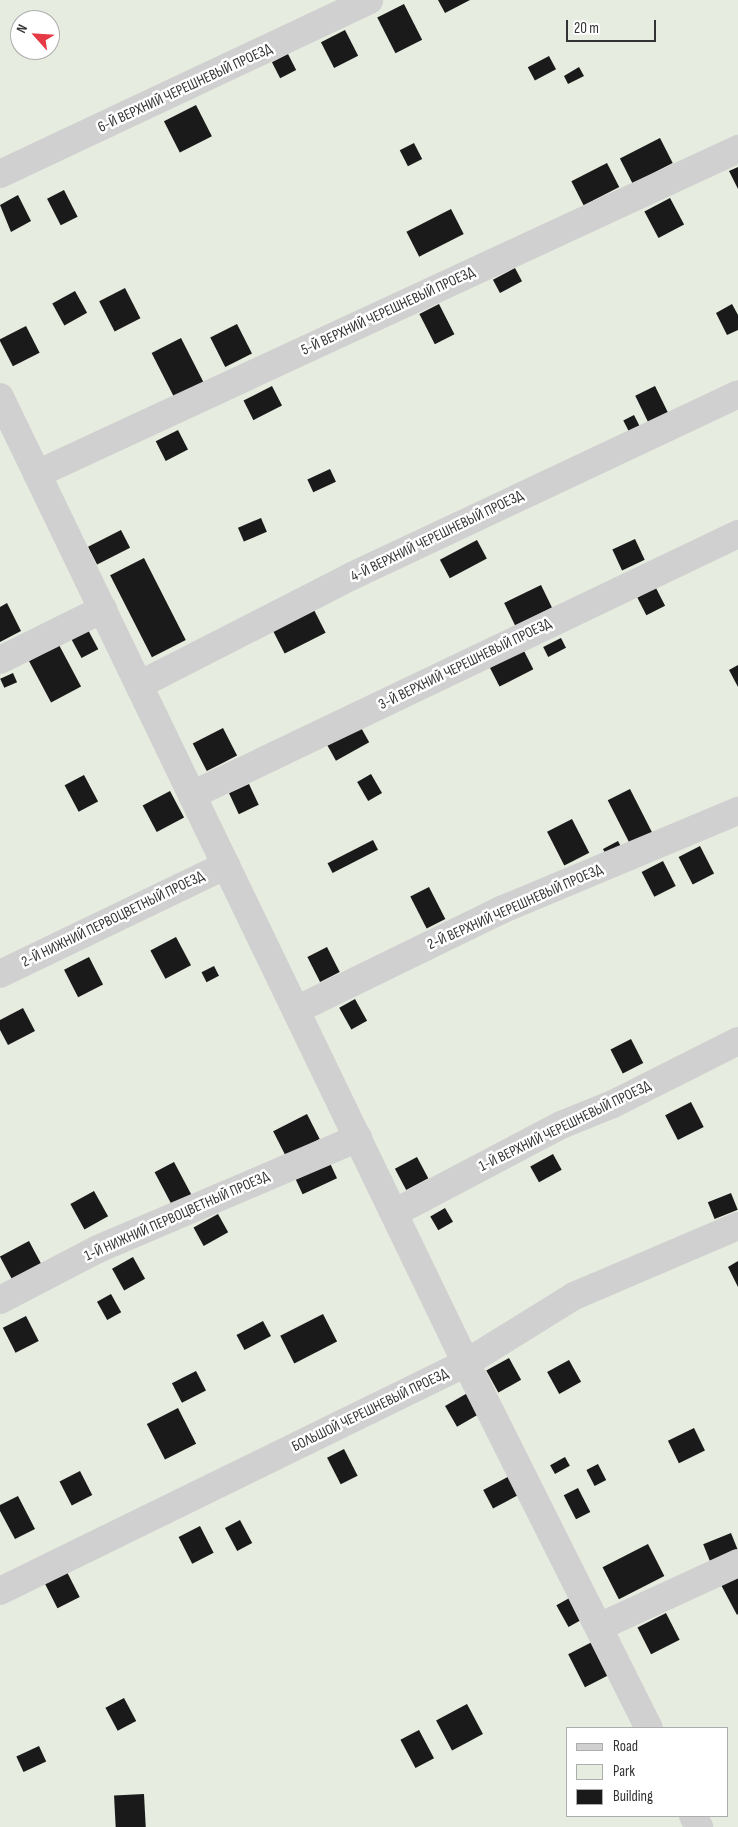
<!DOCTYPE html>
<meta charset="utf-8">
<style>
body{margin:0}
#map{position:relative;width:738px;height:1827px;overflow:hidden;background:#fff;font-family:"Sofia Sans Condensed",sans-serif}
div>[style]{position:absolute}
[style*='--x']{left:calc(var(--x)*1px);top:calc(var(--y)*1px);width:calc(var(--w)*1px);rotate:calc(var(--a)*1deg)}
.green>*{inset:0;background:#e6ecdf}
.building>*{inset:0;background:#1a1a1a;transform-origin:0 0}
.minor>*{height:28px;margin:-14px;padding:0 14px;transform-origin:14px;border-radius:14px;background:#d0d0d0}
span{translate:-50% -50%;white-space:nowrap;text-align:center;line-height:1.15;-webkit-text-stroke:5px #fff;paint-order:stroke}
.street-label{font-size:15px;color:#333}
.legend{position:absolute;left:566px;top:1727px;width:162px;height:90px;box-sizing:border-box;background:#fff;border:1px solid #adadad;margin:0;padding:6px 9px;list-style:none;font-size:15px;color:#333}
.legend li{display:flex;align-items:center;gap:10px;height:25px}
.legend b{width:25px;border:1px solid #adadad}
.north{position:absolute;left:10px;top:10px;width:50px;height:50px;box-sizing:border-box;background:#fff;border:1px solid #adadad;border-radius:50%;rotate:296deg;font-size:14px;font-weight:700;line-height:20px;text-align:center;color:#333}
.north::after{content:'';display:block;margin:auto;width:18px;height:22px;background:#e63946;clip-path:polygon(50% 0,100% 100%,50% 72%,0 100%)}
.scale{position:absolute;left:566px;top:20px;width:90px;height:22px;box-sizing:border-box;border:2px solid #333;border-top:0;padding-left:6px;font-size:15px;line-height:18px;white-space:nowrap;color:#333;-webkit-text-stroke:4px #fff;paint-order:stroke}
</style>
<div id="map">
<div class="green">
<div style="clip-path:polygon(evenodd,0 0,738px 0,738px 1827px,0 1827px,0 0,20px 20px,50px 20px,50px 50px,20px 50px,20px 20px,0 0,567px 1728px,727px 1728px,727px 1816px,567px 1816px,567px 1728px)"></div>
</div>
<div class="building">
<div style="clip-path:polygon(438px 0,470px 0,445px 13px)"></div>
<div style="left:404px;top:4px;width:40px;height:30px;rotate:63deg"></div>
<div style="left:345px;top:30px;width:29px;height:27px;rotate:63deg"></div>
<div style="left:288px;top:54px;width:18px;height:18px;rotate:63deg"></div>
<div style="left:549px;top:56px;width:15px;height:24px;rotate:62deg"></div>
<div style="clip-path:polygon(579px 67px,584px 76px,568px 84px,564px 76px)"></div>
<div style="left:196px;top:105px;width:35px;height:36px;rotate:63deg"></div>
<div style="left:660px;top:138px;width:28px;height:45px;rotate:63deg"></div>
<div style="left:414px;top:143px;width:18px;height:16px;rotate:63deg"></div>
<div style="left:607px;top:163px;width:27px;height:40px;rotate:63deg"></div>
<div style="clip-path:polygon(738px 167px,738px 189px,729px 171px)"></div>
<div style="left:64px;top:190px;width:30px;height:19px;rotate:63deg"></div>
<div style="clip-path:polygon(18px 195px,31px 221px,11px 232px,0 205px)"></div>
<div style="left:670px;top:198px;width:30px;height:29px;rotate:62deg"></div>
<div style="left:451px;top:209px;width:28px;height:50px;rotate:63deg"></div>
<div style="left:515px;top:268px;width:15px;height:25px;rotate:62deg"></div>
<div style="left:125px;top:288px;width:34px;height:29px;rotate:63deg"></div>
<div style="left:75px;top:291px;width:25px;height:26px;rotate:61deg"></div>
<div style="left:439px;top:304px;width:34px;height:22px;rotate:63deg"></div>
<div style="clip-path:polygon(732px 304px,738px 315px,738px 330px,727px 335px,716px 313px)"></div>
<div style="left:237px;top:324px;width:33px;height:30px;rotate:63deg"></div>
<div style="left:26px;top:326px;width:30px;height:30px;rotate:63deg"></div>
<div style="left:181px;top:338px;width:53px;height:33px;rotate:63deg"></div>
<div style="left:272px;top:386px;width:22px;height:32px;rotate:63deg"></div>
<div style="left:655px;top:386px;width:32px;height:22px;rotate:64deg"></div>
<div style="left:634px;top:415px;width:16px;height:12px;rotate:63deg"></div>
<div style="left:178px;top:430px;width:22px;height:25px;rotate:63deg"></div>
<div style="left:330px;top:469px;width:14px;height:25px;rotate:65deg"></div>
<div style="left:261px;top:518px;width:15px;height:25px;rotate:67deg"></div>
<div style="left:121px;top:530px;width:20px;height:37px;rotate:63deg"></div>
<div style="left:635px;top:539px;width:23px;height:25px;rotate:65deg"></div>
<div style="left:477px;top:540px;width:21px;height:42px;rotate:62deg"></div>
<div style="left:144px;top:558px;width:92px;height:38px;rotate:63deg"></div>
<div style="left:541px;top:585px;width:25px;height:41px;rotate:64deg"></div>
<div style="left:656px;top:588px;width:20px;height:21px;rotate:63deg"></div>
<div style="clip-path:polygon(7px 603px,21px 631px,0 642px,0 607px)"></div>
<div style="left:312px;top:606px;width:30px;height:46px;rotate:63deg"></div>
<div style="left:87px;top:628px;width:24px;height:19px;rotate:62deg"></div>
<div style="left:561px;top:638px;width:11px;height:20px;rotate:63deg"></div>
<div style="left:59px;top:645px;width:47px;height:34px;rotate:62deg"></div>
<div style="left:522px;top:647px;width:25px;height:38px;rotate:63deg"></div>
<div style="clip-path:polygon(738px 665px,738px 687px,729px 670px)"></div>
<div style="left:13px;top:673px;width:10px;height:14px;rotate:66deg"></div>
<div style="left:359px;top:724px;width:21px;height:38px;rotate:61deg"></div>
<div style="left:223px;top:728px;width:31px;height:34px;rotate:63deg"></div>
<div style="left:371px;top:774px;width:22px;height:16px;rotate:60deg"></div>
<div style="left:84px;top:775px;width:30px;height:22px;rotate:62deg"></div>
<div style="left:249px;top:784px;width:23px;height:22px;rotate:65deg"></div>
<div style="left:630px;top:789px;width:51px;height:25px;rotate:63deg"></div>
<div style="left:170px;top:791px;width:30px;height:31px;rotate:62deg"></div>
<div style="left:572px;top:819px;width:38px;height:28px;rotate:63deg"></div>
<div style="left:373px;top:840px;width:11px;height:51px;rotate:63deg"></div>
<div style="left:618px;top:841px;width:15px;height:17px;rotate:62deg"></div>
<div style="left:700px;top:846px;width:31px;height:24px;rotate:63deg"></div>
<div style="left:663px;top:861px;width:28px;height:24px;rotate:63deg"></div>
<div style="left:429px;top:887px;width:36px;height:21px;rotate:63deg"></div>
<div style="left:176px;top:937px;width:32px;height:29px;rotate:62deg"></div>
<div style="left:327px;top:947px;width:28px;height:22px;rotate:63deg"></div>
<div style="left:89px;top:957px;width:31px;height:28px;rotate:63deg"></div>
<div style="left:214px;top:966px;width:11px;height:14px;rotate:63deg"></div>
<div style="left:355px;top:999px;width:25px;height:18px;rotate:61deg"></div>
<div style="clip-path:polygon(23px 1008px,35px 1031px,8px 1045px,0 1030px,0 1020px)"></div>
<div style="left:631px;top:1039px;width:27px;height:23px;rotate:63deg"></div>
<div style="left:691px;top:1102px;width:28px;height:29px;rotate:63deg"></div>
<div style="left:307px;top:1114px;width:28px;height:38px;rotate:63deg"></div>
<div style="left:553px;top:1154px;width:18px;height:26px;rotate:61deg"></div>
<div style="left:417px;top:1157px;width:24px;height:25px;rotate:62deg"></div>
<div style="left:329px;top:1161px;width:19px;height:38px;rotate:65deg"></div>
<div style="left:174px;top:1162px;width:38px;height:22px;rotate:62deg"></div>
<div style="left:94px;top:1191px;width:29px;height:27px;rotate:61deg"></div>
<div style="left:731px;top:1193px;width:18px;height:25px;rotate:68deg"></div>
<div style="left:445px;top:1208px;width:16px;height:17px;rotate:60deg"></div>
<div style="left:218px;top:1214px;width:21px;height:28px;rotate:61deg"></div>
<div style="left:29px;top:1241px;width:27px;height:33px;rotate:62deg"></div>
<div style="left:133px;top:1257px;width:25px;height:24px;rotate:61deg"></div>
<div style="clip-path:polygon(738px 1261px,738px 1287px,728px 1267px)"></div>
<div style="left:111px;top:1294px;width:21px;height:16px;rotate:61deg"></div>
<div style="left:323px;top:1314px;width:31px;height:48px;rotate:63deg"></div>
<div style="left:26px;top:1316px;width:28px;height:26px;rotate:63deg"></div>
<div style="left:263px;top:1321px;width:17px;height:30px;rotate:62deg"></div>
<div style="left:509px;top:1358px;width:25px;height:26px;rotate:61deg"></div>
<div style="left:569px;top:1360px;width:25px;height:25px;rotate:61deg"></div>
<div style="left:196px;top:1371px;width:22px;height:27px;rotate:63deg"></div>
<div style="left:471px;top:1391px;width:24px;height:30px;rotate:60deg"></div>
<div style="left:178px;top:1408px;width:40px;height:35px;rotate:63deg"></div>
<div style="left:694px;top:1428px;width:25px;height:29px;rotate:64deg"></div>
<div style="left:344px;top:1449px;width:30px;height:19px;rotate:63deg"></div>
<div style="left:565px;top:1457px;width:10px;height:17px;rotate:61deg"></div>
<div style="left:598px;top:1464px;width:18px;height:13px;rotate:63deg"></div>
<div style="left:80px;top:1471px;width:27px;height:23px;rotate:63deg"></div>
<div style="left:515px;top:1473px;width:21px;height:36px;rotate:62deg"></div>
<div style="left:578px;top:1488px;width:27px;height:16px;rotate:63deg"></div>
<div style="clip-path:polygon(18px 1496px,35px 1529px,15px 1539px,0 1511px,0 1505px)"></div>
<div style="left:240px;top:1520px;width:26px;height:17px;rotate:62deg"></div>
<div style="left:200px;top:1526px;width:30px;height:24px;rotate:63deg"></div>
<div style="left:731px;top:1533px;width:18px;height:30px;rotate:68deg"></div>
<div style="left:648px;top:1544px;width:36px;height:51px;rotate:63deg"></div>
<div style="left:67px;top:1572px;width:28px;height:25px;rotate:63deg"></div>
<div style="clip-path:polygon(738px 1574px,738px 1614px,737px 1615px,720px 1583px)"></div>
<div style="left:573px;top:1596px;width:25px;height:19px;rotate:61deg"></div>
<div style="left:666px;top:1613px;width:30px;height:32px;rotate:63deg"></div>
<div style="left:594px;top:1641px;width:37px;height:29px;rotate:63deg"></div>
<div style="left:124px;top:1698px;width:26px;height:21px;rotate:62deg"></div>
<div style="left:467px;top:1704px;width:34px;height:35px;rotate:62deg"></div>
<div style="left:419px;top:1730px;width:32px;height:21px;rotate:62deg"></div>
<div style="left:39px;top:1746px;width:17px;height:25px;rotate:65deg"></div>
<div style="left:144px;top:1794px;width:33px;height:30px;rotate:87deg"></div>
</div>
<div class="minor">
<div style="--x:0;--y:174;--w:408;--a:-25.2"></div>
<div style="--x:0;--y:397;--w:1073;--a:64.25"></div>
<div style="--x:466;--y:1363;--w:408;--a:63.4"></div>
<div style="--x:37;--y:474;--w:773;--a:-24.87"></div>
<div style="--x:0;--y:660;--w:115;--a:-26.3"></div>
<div style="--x:139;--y:685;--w:239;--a:-27.1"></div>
<div style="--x:352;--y:576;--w:427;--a:-25.2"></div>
<div style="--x:192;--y:795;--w:605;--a:-25.55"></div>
<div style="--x:0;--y:974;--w:251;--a:-25.7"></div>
<div style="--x:296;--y:1010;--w:228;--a:-26"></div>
<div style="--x:501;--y:910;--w:257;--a:-22.7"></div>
<div style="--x:394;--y:1213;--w:189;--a:-27.8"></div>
<div style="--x:561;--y:1125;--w:56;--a:-22"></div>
<div style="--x:613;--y:1104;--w:140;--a:-26.7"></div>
<div style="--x:0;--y:1300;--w:110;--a:-27.5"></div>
<div style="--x:98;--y:1249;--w:283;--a:-23.1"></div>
<div style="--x:0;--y:1591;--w:519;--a:-26.07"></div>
<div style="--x:466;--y:1363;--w:127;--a:-31.8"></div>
<div style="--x:574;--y:1296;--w:178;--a:-23.1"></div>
<div style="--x:599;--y:1627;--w:153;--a:-24.7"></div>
<div style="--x:693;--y:1816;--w:13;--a:61"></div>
</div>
<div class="street-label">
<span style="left:185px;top:88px;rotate:-25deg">6-Й ВЕРХНИЙ ЧЕРЕШНЕВЫЙ ПРОЕЗД</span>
<span style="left:388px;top:311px;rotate:-25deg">5-Й ВЕРХНИЙ ЧЕРЕШНЕВЫЙ ПРОЕЗД</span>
<span style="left:437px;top:536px;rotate:-26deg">4-Й ВЕРХНИЙ ЧЕРЕШНЕВЫЙ ПРОЕЗД</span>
<span style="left:465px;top:664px;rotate:-26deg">3-Й ВЕРХНИЙ ЧЕРЕШНЕВЫЙ ПРОЕЗД</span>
<span style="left:515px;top:907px;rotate:-24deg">2-Й ВЕРХНИЙ ЧЕРЕШНЕВЫЙ ПРОЕЗД</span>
<span style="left:113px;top:919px;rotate:-26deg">2-Й НИЖНИЙ ПЕРВОЦВЕТНЫЙ ПРОЕЗД</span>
<span style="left:565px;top:1126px;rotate:-26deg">1-Й ВЕРХНИЙ ЧЕРЕШНЕВЫЙ ПРОЕЗД</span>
<span style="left:177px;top:1216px;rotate:-24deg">1-Й НИЖНИЙ ПЕРВОЦВЕТНЫЙ ПРОЕЗД</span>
<span style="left:370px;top:1410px;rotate:-26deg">БОЛЬШОЙ ЧЕРЕШНЕВЫЙ ПРОЕЗД</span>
</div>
<ul class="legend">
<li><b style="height:6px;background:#d0d0d0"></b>Road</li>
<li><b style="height:14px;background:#e6ecdf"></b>Park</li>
<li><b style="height:14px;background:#1a1a1a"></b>Building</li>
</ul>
<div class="north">N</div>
<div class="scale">20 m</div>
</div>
